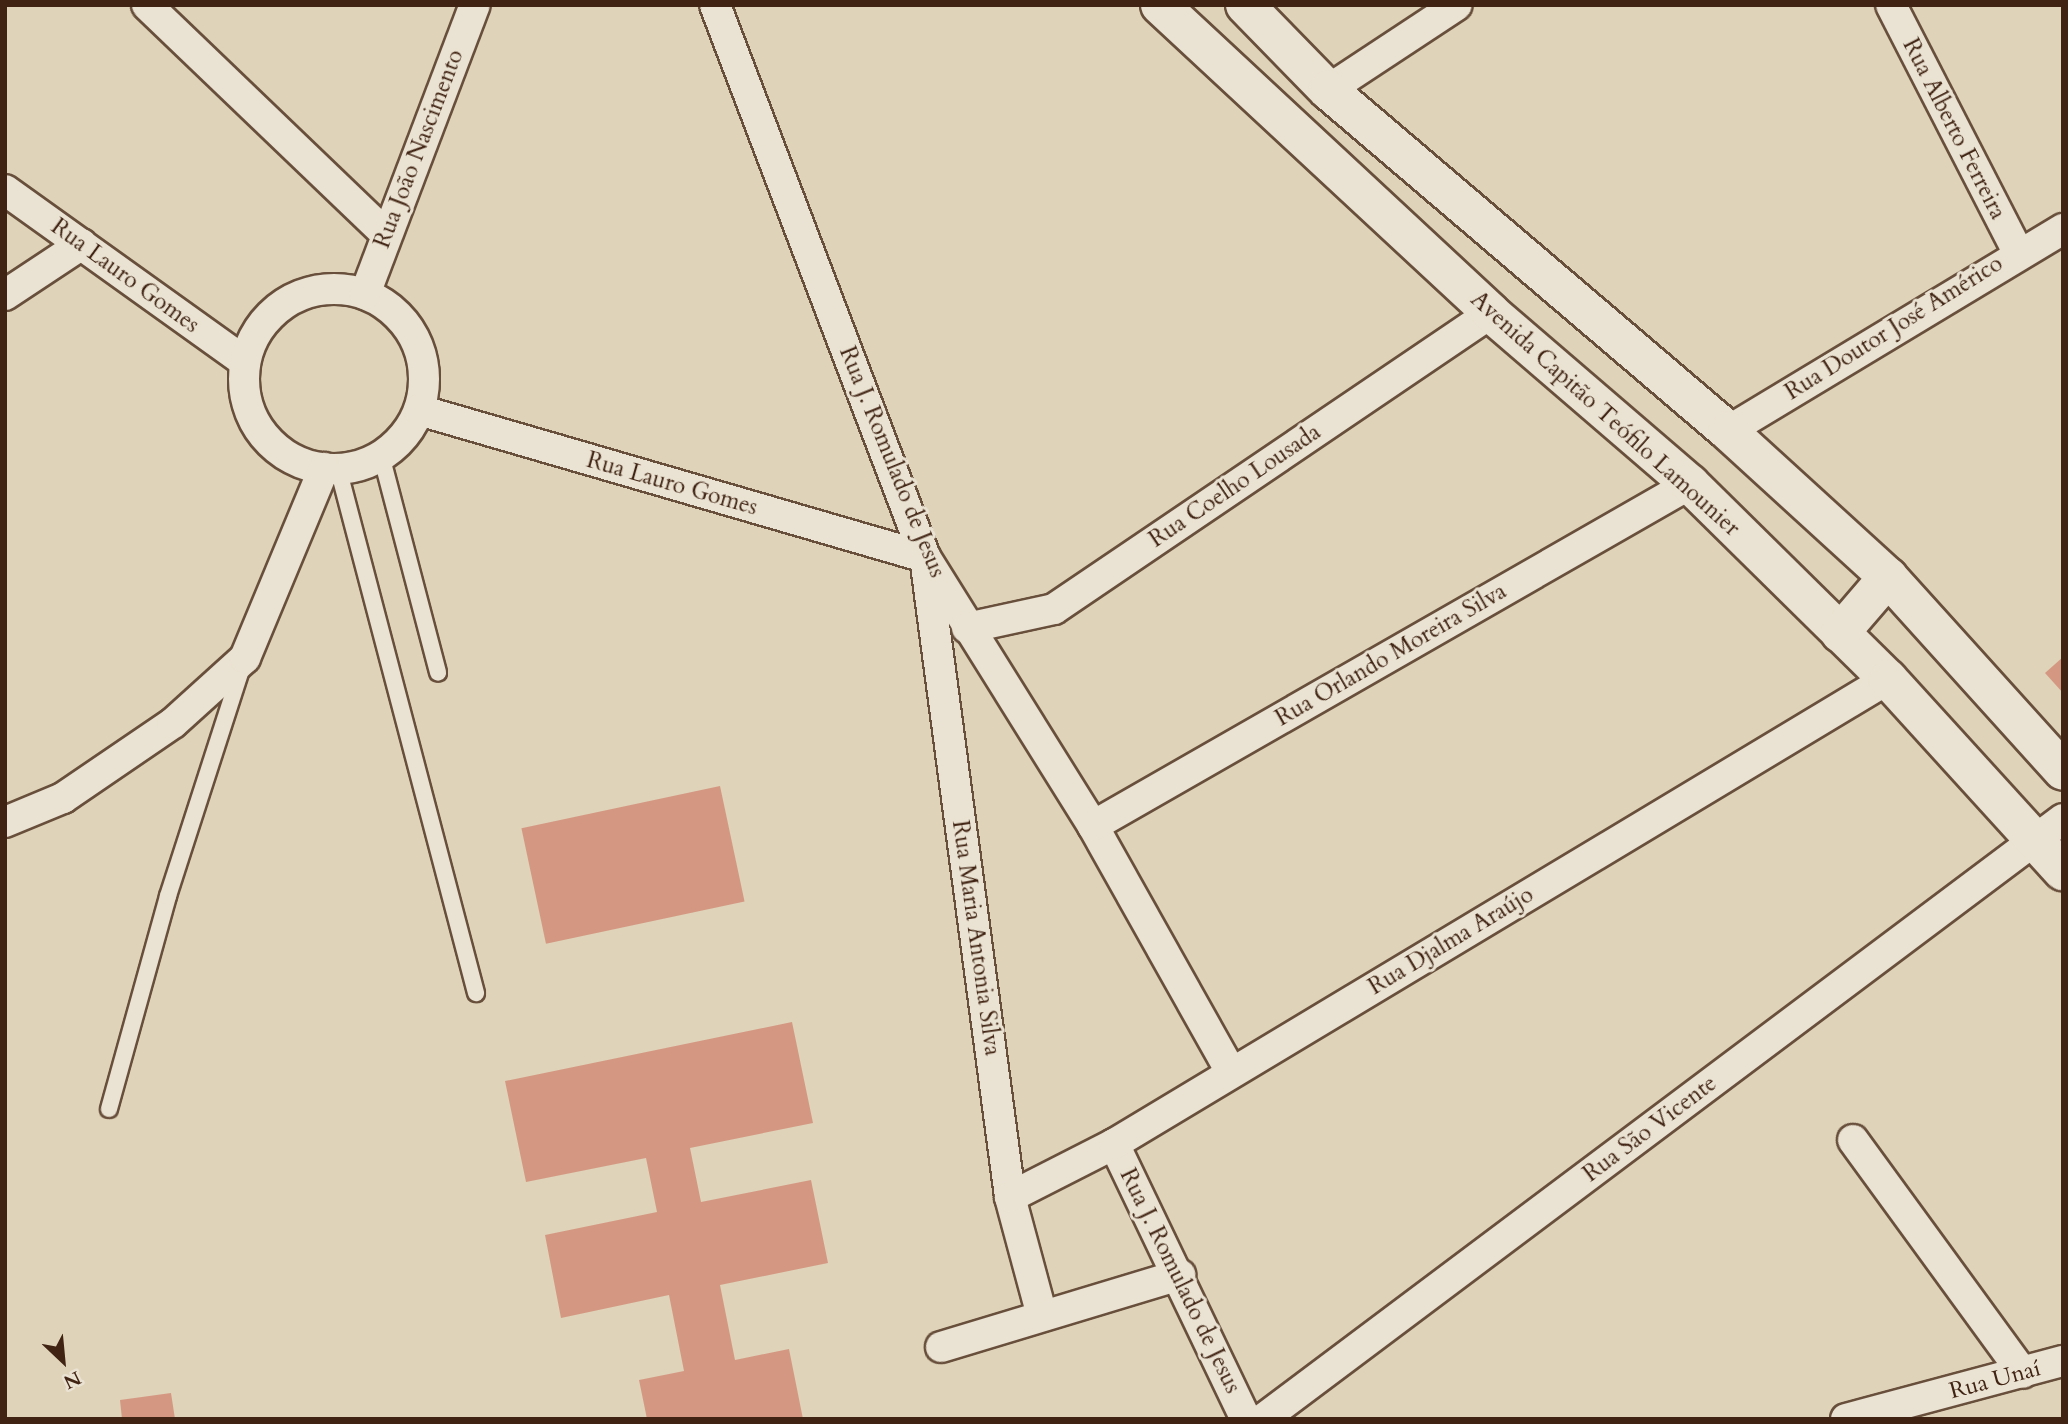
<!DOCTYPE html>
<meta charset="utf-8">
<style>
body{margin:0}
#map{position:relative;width:2068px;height:1424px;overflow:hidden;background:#dfd3b9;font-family:Cardo,serif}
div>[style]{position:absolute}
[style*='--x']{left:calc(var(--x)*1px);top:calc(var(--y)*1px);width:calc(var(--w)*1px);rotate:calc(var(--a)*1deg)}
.building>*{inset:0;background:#d49882;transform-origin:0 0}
.roads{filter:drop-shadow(2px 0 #684f3c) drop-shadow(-2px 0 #684f3c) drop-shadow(0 2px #684f3c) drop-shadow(0 -2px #684f3c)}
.service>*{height:16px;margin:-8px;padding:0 8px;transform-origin:8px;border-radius:8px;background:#eae2d2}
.minor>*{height:30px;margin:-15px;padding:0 15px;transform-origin:15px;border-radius:15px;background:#eae2d2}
.minor>.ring{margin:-15px;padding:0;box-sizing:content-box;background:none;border:30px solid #eae2d2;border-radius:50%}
.secondary>*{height:38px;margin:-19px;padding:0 19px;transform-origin:19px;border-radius:19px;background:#eae2d2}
span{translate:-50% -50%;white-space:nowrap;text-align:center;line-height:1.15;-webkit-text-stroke:6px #eae2d2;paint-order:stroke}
.street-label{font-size:23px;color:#402312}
.frame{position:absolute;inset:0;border:7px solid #402312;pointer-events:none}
.north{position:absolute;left:28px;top:1326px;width:70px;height:70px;-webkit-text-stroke:5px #eae2d2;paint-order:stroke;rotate:154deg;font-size:19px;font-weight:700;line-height:28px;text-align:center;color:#402312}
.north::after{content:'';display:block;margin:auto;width:24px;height:32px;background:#402312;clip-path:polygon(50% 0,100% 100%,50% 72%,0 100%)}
</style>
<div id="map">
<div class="building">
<div style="clip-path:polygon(2063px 657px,2063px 693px,2045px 673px)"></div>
<div style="left:720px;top:786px;width:118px;height:203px;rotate:78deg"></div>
<div style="clip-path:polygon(792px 1022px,813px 1123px,690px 1148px,701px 1202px,811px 1180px,828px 1263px,720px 1285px,735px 1360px,789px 1349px,803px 1419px,647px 1419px,639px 1380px,684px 1371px,669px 1295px,561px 1318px,545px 1235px,657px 1212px,646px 1158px,526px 1182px,505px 1081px)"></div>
<div style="clip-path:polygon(171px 1393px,175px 1419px,122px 1419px,120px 1400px)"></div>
</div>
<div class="roads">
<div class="service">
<div style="--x:381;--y:455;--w:225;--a:75.3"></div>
<div style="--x:338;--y:468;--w:543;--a:75.27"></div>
<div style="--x:109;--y:1109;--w:221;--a:-74.5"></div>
<div style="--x:168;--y:896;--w:241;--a:-72.1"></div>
</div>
<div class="minor">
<div style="--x:147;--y:5;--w:330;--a:43.8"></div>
<div style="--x:715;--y:5;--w:591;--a:69.17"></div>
<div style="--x:925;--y:557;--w:317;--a:58"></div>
<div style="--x:1093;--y:826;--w:282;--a:60.7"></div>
<div style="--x:1891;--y:5;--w:278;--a:62.8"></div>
<div style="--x:1328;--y:90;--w:154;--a:-33.4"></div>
<div style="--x:5;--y:190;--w:295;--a:35.6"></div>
<div class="ring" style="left:244px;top:289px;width:150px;height:150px"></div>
<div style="--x:365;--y:294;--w:309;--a:-69.2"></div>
<div style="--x:5;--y:295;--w:92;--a:-33.5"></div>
<div style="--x:419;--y:410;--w:527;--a:16.2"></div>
<div style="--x:925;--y:557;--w:646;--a:82.43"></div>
<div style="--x:1010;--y:1197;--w:123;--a:74.9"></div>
<div style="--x:1728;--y:431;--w:391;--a:-31.1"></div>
<div style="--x:967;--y:628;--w:89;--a:-12.3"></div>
<div style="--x:1054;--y:609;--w:528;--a:-34.11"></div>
<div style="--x:5;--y:822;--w:63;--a:-22.5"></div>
<div style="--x:63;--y:798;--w:133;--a:-34.3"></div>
<div style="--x:173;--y:723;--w:97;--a:-42.1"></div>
<div style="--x:245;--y:658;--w:206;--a:-67.4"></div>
<div style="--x:1093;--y:826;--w:688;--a:-29.81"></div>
<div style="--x:1853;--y:1140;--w:288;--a:53.9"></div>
<div style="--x:1114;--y:1144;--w:305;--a:64.4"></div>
<div style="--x:1010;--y:1197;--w:117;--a:-27"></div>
<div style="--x:1114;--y:1144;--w:903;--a:-31"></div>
<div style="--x:941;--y:1347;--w:250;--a:-16.8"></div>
<div style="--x:1263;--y:1419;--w:1000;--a:-36.87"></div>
<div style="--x:1846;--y:1419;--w:225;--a:-15"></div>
</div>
<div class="secondary">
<div style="--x:1160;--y:5;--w:452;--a:42.9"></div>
<div style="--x:1491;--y:313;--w:262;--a:40.7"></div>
<div style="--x:1690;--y:484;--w:278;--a:44.6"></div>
<div style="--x:1888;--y:679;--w:260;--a:47.7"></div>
<div style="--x:1245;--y:5;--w:119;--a:45.7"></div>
<div style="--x:1328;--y:90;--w:526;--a:40.45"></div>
<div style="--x:1728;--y:431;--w:217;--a:42.4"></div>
<div style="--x:1888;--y:577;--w:261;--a:47.9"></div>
<div style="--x:1840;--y:633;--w:74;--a:-49.4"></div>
</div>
</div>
<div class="street-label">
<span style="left:1954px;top:129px;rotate:63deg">Rua Alberto Ferreira</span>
<span style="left:419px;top:149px;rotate:-69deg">Rua João Nascimento</span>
<span style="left:125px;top:276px;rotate:36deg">Rua Lauro Gomes</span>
<span style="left:1894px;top:328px;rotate:-32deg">Rua Doutor José Américo</span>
<span style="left:1605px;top:414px;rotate:42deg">Avenida Capitão Teófilo Lamounier</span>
<span style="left:892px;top:462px;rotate:68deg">Rua J. Romulado de Jesus</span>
<span style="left:672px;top:484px;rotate:16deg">Rua Lauro Gomes</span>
<span style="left:1235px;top:486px;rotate:-34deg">Rua Coelho Lousada</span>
<span style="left:1391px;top:655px;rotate:-30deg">Rua Orlando Moreira Silva</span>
<span style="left:976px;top:938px;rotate:82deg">Rua Maria Antonia Silva</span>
<span style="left:1451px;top:941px;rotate:-31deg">Rua Djalma Araújo</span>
<span style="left:1650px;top:1129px;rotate:-37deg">Rua São Vicente</span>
<span style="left:1180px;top:1281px;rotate:64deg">Rua J. Romulado de Jesus</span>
<span style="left:1995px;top:1380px;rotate:-15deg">Rua Unaí</span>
</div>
<div class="frame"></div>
<div class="north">N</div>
</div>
